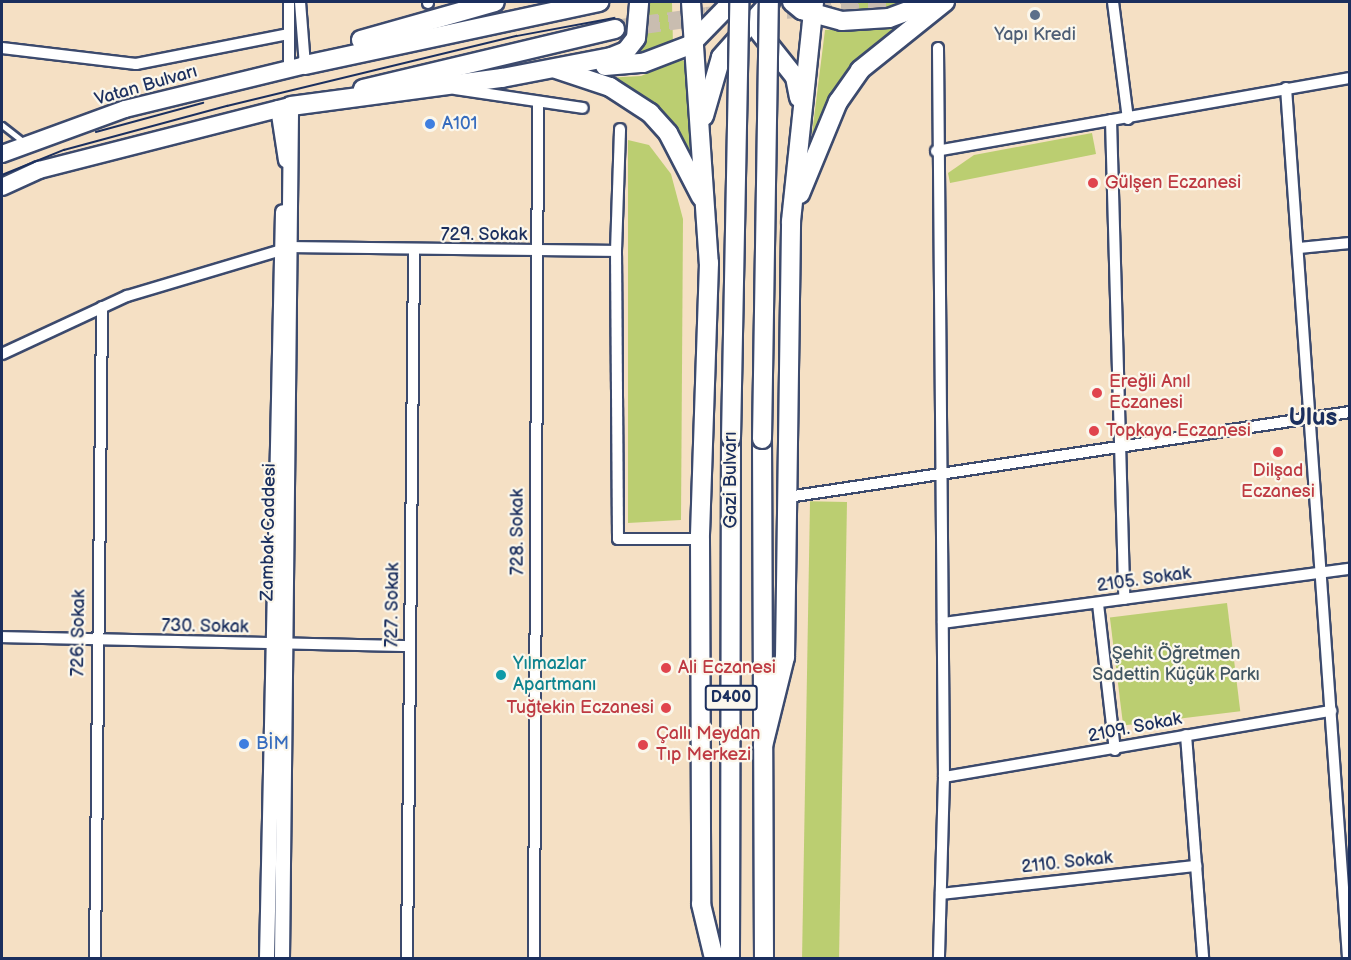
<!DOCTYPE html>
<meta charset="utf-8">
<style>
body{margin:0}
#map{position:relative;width:1351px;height:960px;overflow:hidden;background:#f5e0c4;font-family:"Balsamiq Sans",sans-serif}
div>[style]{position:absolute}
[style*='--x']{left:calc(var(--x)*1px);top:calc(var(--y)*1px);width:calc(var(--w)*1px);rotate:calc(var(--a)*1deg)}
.green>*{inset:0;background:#bbce71;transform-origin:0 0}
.trunk-tunnel>*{height:18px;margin-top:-9px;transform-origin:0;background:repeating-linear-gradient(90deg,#c9bdb0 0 18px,transparent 0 27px)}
.roads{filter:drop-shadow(2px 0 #3c4a6d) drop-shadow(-2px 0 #3c4a6d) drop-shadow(0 2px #3c4a6d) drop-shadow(0 -2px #3c4a6d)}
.service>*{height:5px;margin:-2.5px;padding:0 2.5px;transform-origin:2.5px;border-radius:2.5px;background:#fff}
.minor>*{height:10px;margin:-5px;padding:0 5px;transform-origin:5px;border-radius:5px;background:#fff}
.tertiary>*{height:14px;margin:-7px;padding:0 7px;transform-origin:7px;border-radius:7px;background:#fff}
.primary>*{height:16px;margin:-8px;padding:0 8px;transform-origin:8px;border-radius:8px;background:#fff}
.trunk>*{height:18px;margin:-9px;padding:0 9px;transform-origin:9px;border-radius:9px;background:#fff}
.tram>*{height:1.5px;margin:-0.75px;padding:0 0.75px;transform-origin:0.75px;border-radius:0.75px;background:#1b2f5e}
.bridges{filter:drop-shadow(2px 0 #3c4a6d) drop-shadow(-2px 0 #3c4a6d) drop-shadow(0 2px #3c4a6d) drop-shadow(0 -2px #3c4a6d)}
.trunk-bridge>*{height:18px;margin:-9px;padding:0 9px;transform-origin:9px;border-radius:9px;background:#fff}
.dots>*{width:16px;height:16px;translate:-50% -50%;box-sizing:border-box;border:3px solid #fbf7ec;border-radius:50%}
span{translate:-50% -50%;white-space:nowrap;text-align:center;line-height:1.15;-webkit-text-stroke:4.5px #fbf7ec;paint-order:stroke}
.shield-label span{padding:2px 4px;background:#fbf7ec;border:2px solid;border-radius:4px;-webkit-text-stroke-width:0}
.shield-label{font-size:16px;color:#1b2f5e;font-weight:700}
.service-label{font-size:18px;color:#4e5e75}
.street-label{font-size:18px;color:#1b2f5e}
.shop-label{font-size:18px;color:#366cbe}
.left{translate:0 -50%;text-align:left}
.health-label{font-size:18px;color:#be3a42}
.right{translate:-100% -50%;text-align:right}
.park-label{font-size:18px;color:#435763}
.culture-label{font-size:18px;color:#0d838f}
.district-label{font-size:24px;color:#1b2f5e;font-weight:700}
.frame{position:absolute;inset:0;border:3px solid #1b2f5e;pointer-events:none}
</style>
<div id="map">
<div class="green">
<div style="clip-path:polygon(645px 2px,672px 2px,673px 45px,630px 57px,645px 34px)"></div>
<div style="clip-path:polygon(844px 2px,907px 2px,862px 14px,842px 13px)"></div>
<div style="clip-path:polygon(894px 28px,839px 87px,812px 134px,825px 30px)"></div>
<div style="clip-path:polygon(681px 59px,686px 63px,691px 155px,675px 131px,605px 78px,641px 76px)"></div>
<div style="clip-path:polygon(1092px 133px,1096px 154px,950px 183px,948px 173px,974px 155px)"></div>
<div style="clip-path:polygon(628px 140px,649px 145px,671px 174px,683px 219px,681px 520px,628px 523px)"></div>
<div style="left:847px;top:502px;width:456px;height:37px;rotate:91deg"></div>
<div style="left:1227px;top:603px;width:109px;height:118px;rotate:83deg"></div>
</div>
<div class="trunk-tunnel">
<div style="--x:615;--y:29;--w:92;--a:-8.1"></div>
<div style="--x:706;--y:16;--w:184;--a:-4.4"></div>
</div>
<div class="roads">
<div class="service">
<div style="--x:2;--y:125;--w:28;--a:38"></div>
</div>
<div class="minor">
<div style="--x:300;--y:2;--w:63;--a:85.5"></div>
<div style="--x:428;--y:2;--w:1;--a:90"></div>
<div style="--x:1113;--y:2;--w:118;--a:82.7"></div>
<div style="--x:2;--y:48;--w:135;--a:6.8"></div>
<div style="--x:136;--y:64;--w:156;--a:-11.1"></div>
<div style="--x:938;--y:48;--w:729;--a:89.53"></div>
<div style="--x:944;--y:777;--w:181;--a:91.6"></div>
<div style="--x:289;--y:68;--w:66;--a:-90"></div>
<div style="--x:1286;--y:88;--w:872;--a:85.92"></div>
<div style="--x:455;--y:89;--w:129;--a:8.4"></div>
<div style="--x:1111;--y:120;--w:479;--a:88.4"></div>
<div style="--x:936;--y:151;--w:420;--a:-10"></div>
<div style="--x:1299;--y:248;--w:51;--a:-5.6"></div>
<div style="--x:616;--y:251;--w:122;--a:-88.1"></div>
<div style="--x:2;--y:354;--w:138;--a:-24.9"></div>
<div style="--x:127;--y:296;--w:171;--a:-16.6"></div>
<div style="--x:291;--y:247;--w:325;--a:0.7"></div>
<div style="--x:616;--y:251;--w:288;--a:89.6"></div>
<div style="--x:618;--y:539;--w:82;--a:0"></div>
<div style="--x:788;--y:497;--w:568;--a:-8.6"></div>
<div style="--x:1098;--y:604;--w:147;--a:83.4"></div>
<div style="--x:943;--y:623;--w:411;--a:-7.6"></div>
<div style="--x:2;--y:637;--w:407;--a:1.3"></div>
<div style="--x:1186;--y:735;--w:224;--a:85.6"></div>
<div style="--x:944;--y:777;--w:393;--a:-9.7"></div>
<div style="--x:941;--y:894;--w:257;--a:-6.3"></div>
<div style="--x:95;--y:958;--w:651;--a:-89.38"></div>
<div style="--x:407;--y:958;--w:706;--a:-89.43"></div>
<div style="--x:534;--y:958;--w:853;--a:-89.73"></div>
</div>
<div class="tertiary">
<div style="--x:278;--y:108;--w:53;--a:81.3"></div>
<div style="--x:267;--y:958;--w:746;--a:-88.77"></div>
<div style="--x:282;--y:958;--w:852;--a:-89.39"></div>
</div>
<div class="primary">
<div style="--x:2;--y:154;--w:131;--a:-20.1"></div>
<div style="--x:125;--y:109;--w:185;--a:-13.7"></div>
<div style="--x:2;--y:187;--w:41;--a:-24.7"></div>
<div style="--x:39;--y:170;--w:260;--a:-14.3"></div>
</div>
<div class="trunk">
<div style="--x:691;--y:2;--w:262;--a:86.1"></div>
<div style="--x:709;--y:263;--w:276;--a:91.9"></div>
<div style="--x:700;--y:539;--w:365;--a:89.8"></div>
<div style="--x:701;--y:904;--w:56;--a:76.5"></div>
<div style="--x:792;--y:2;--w:13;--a:39"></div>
<div style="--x:802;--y:10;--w:41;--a:15.4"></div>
<div style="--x:842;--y:21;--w:47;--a:-3.7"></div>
<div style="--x:889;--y:18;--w:46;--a:-20.4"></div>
<div style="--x:760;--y:33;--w:56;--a:51.5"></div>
<div style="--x:795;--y:77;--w:21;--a:79"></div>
<div style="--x:361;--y:40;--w:139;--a:-15.8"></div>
<div style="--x:305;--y:65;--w:301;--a:-12.1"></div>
<div style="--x:605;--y:66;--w:38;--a:-5"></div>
<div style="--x:643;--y:63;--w:50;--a:-21"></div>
<div style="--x:690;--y:45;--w:60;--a:-45.7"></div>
<div style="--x:556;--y:69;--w:57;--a:18.4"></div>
<div style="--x:610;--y:87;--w:48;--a:33"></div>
<div style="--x:650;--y:113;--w:27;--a:48"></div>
<div style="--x:668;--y:133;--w:72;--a:62.7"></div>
<div style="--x:363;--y:89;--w:259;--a:-13.4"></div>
<div style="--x:291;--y:106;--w:213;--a:-7.6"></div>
<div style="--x:502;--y:78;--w:111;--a:-10.9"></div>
<div style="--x:611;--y:57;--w:16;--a:-22"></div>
<div style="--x:626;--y:51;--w:16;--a:-52"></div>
<div style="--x:636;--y:38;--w:36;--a:-85"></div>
<div style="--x:704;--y:116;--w:61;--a:-73.9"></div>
<div style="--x:721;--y:57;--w:74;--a:-48.3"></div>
<div style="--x:800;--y:194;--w:100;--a:-67.6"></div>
<div style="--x:838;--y:102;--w:39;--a:-55"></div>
<div style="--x:860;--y:70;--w:109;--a:-38.7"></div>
<div style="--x:762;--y:439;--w:519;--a:89.78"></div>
<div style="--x:763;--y:746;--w:92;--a:-76.1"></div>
<div style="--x:785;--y:657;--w:436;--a:-89.2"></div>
<div style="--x:791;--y:221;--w:220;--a:-84"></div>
<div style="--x:730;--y:958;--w:520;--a:-89.89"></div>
</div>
</div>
<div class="tram">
<div style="--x:96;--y:132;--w:111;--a:-15.2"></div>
<div style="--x:2;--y:175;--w:67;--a:-22"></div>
<div style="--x:64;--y:150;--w:169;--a:-15.1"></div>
<div style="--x:227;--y:106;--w:298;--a:-13.6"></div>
<div style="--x:517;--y:36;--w:99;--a:-10.5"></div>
</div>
<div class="bridges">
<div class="trunk-bridge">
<div style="--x:731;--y:438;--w:436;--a:-88.9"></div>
<div style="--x:762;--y:439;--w:437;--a:-89.1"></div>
</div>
</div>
<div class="dots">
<div style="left:1035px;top:15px;background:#5c6f8a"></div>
<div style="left:430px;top:124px;background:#3f7fe0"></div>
<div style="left:1093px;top:183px;background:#e0444e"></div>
<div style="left:1097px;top:393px;background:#e0444e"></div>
<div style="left:1094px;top:431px;background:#e0444e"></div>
<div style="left:1278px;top:452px;background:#e0444e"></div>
<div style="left:666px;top:668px;background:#e0444e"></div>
<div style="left:501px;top:675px;background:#0f9aa8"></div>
<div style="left:666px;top:708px;background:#e0444e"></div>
<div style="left:244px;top:744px;background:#3f7fe0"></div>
<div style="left:643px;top:745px;background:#e0444e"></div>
</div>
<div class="shield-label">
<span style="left:731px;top:698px">D400</span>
</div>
<div class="service-label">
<span style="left:1035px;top:35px">Yapı Kredi</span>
</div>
<div class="street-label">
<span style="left:146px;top:86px;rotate:-16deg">Vatan Bulvarı</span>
<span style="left:484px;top:235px">729. Sokak</span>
<span style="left:731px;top:480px;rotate:-90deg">Gazi Bulvarı</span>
<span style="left:269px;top:532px;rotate:-89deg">Zambak Caddesi</span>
<span style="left:518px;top:532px;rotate:-90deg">728. Sokak</span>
<span style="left:1144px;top:580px;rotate:-8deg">2105. Sokak</span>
<span style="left:393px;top:605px;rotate:-89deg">727. Sokak</span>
<span style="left:205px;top:627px;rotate:1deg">730. Sokak</span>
<span style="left:79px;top:633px;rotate:-89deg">726. Sokak</span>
<span style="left:1135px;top:728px;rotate:-11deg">2109. Sokak</span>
<span style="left:1067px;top:863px;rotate:-6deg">2110. Sokak</span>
</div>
<div class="shop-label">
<span class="left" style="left:442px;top:124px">A101</span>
<span class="left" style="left:256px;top:744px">BİM</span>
</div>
<div class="health-label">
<span class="left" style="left:1105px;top:183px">Gülşen Eczanesi</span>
<span class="left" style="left:1109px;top:393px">Ereğli Anıl<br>Eczanesi</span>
<span class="left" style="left:1106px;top:431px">Topkaya Eczanesi</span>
<span style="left:1278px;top:482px">Dilşad<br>Eczanesi</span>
<span class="left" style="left:678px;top:668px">Ali Eczanesi</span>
<span class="right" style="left:654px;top:708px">Tuğtekin Eczanesi</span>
<span class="left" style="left:656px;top:745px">Çallı Meydan<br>Tıp Merkezi</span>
</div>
<div class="park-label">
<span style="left:1176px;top:665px">Şehit Öğretmen<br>Sadettin Küçük Parkı</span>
</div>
<div class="culture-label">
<span class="left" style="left:513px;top:675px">Yılmazlar<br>Apartmanı</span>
</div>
<div class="district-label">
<span style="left:1313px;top:418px">Ulus</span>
</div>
<div class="frame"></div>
</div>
